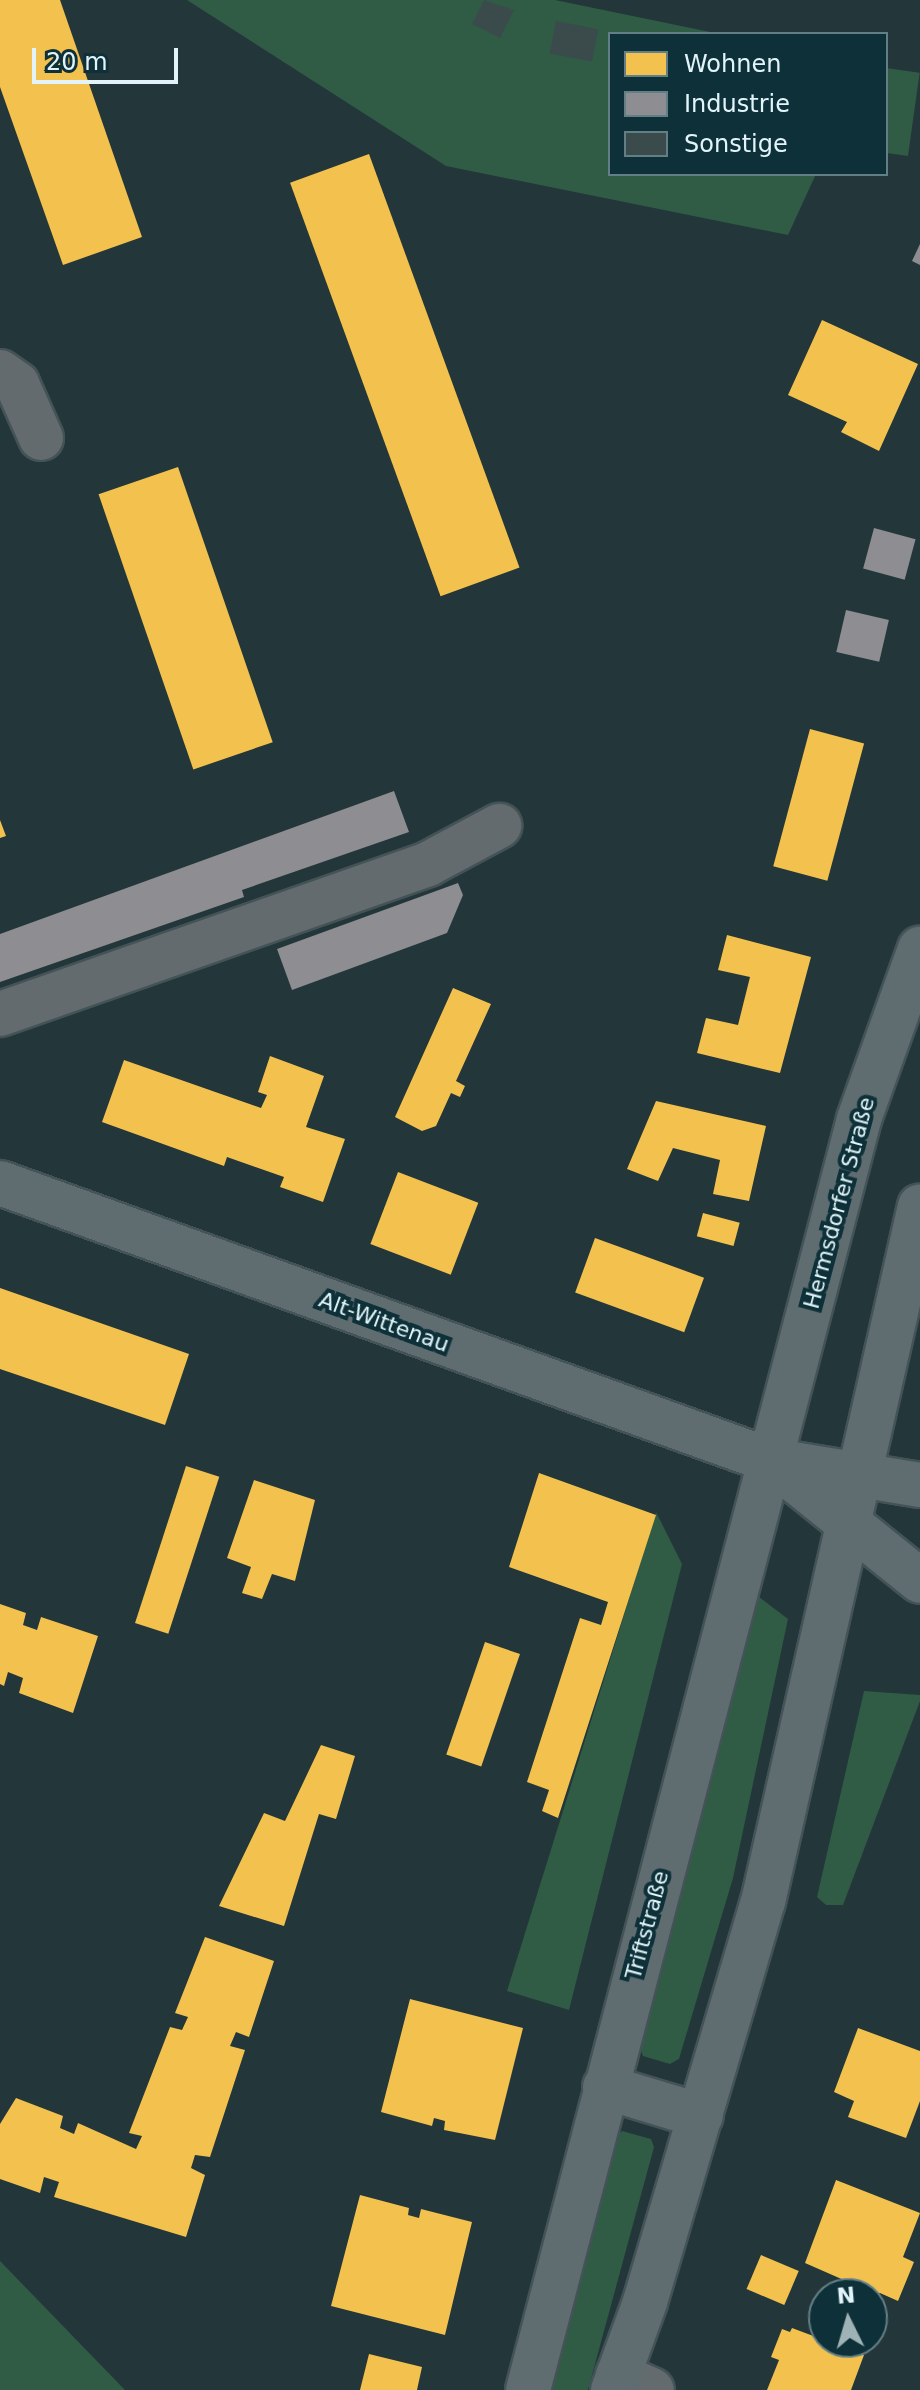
<!DOCTYPE html>
<meta charset="utf-8">
<style>
body{margin:0}
#map{position:relative;width:920px;height:2390px;overflow:hidden;background:#23363a;font-family:"DejaVu Sans",sans-serif}
div>[style]{position:absolute}
[style*='--x']{left:calc(var(--x)*1px);top:calc(var(--y)*1px);width:calc(var(--w)*1px);rotate:calc(var(--a)*1deg)}
.green>*{inset:0;background:#305b45;transform-origin:0 0}
.homes>*{inset:0;background:#f2c14e;transform-origin:0 0}
.industry>*{inset:0;background:#8d8d92;transform-origin:0 0}
.building>*{inset:0;background:#3b4b4c;transform-origin:0 0}
.roads{filter:drop-shadow(2px 0 #435357) drop-shadow(-2px 0 #435357) drop-shadow(0 2px #435357) drop-shadow(0 -2px #435357)}
.minor>*{height:44px;margin:-22px;padding:0 22px;transform-origin:22px;border-radius:22px;background:#646b6e}
.major>*{height:44px;margin:-22px;padding:0 22px;transform-origin:22px;border-radius:22px;background:#5f6c70}
span{translate:-50% -50%;white-space:nowrap;text-align:center;line-height:1.15;-webkit-text-stroke:8px #0e3139;paint-order:stroke}
.street-label{font-size:22px;color:#e2f4f9}
.legend{position:absolute;left:608px;top:32px;width:280px;height:144px;box-sizing:border-box;background:#0e3139;border:2px solid #637f86;margin:0;padding:10px 14px;list-style:none;font-size:24px;color:#e2f4f9}
.legend li{display:flex;align-items:center;gap:16px;height:40px}
.legend b{width:40px;border:2px solid #637f86}
.north{position:absolute;left:808px;top:2278px;width:80px;height:80px;box-sizing:border-box;background:#0e3139;border:2px solid #637f86;border-radius:50%;rotate:355deg;font-size:22px;font-weight:700;line-height:32px;text-align:center;color:#e2f4f9}
.north::after{content:'';display:block;margin:auto;width:28px;height:36px;background:#9fb2b6;clip-path:polygon(50% 0,100% 100%,50% 72%,0 100%)}
.scale{position:absolute;left:32px;top:48px;width:146px;height:36px;box-sizing:border-box;border:4px solid #e2f4f9;border-top:0;padding-left:10px;font-size:24px;line-height:28px;white-space:nowrap;color:#e2f4f9;-webkit-text-stroke:6px #0e3139;paint-order:stroke}
</style>
<div id="map">
<div class="green">
<div style="clip-path:polygon(187px 0,555px 0,720px 34px,610px 34px,610px 174px,816px 174px,788px 235px,446px 166px)"></div>
<div style="left:886px;top:68px;width:34px;height:84px;rotate:8deg"></div>
<div style="clip-path:polygon(656px 1512px,682px 1564px,569px 2010px,507px 1991px)"></div>
<div style="clip-path:polygon(755px 1594px,788px 1619px,733px 1878px,679px 2059px,670px 2064px,643px 2056px,640px 2048px)"></div>
<div style="clip-path:polygon(864px 1691px,920px 1695px,920px 1701px,843px 1905px,826px 1905px,817px 1897px)"></div>
<div style="clip-path:polygon(622px 2131px,651px 2139px,654px 2147px,588px 2390px,552px 2390px,615px 2138px)"></div>
<div style="clip-path:polygon(0 2261px,125px 2390px,0 2390px)"></div>
</div>
<div class="homes">
<div style="clip-path:polygon(0 0,60px 0,142px 237px,63px 265px,0 87px)"></div>
<div style="left:369px;top:154px;width:440px;height:84px;rotate:70deg"></div>
<div style="clip-path:polygon(822px 320px,918px 364px,879px 451px,841px 432px,847px 422px,788px 395px)"></div>
<div style="left:178px;top:467px;width:291px;height:84px;rotate:71deg"></div>
<div style="left:810px;top:729px;width:56px;height:142px;rotate:15deg"></div>
<div style="clip-path:polygon(0 820px,6px 836px,0 838px)"></div>
<div style="clip-path:polygon(727px 935px,811px 957px,780px 1073px,697px 1053px,706px 1018px,738px 1025px,750px 977px,718px 970px)"></div>
<div style="clip-path:polygon(453px 988px,491px 1004px,456px 1081px,465px 1086px,460px 1097px,451px 1093px,436px 1126px,422px 1131px,395px 1117px)"></div>
<div style="clip-path:polygon(270px 1056px,324px 1076px,306px 1127px,345px 1139px,323px 1202px,280px 1187px,284px 1177px,227px 1157px,224px 1166px,102px 1122px,124px 1060px,261px 1108px,267px 1095px,258px 1092px)"></div>
<div style="clip-path:polygon(656px 1101px,766px 1126px,749px 1201px,713px 1194px,720px 1160px,673px 1148px,658px 1181px,627px 1169px)"></div>
<div style="left:398px;top:1172px;width:86px;height:77px;rotate:21deg"></div>
<div style="left:703px;top:1213px;width:38px;height:24px;rotate:15deg"></div>
<div style="left:595px;top:1238px;width:116px;height:58px;rotate:20deg"></div>
<div style="clip-path:polygon(0 1288px,189px 1354px,165px 1425px,0 1369px)"></div>
<div style="left:186px;top:1466px;width:35px;height:165px;rotate:18deg"></div>
<div style="clip-path:polygon(539px 1473px,656px 1515px,558px 1818px,542px 1811px,549px 1790px,527px 1782px,580px 1618px,601px 1625px,608px 1602px,509px 1567px)"></div>
<div style="clip-path:polygon(254px 1480px,315px 1500px,295px 1581px,272px 1574px,262px 1599px,242px 1593px,251px 1567px,227px 1558px)"></div>
<div style="clip-path:polygon(0 1604px,26px 1613px,23px 1625px,37px 1630px,41px 1617px,98px 1636px,73px 1713px,19px 1693px,23px 1678px,8px 1672px,4px 1686px,0 1684px)"></div>
<div style="left:485px;top:1642px;width:37px;height:119px;rotate:19deg"></div>
<div style="clip-path:polygon(321px 1745px,355px 1756px,336px 1819px,319px 1814px,284px 1926px,219px 1906px,264px 1813px,285px 1821px)"></div>
<div style="clip-path:polygon(205px 1937px,274px 1961px,249px 2037px,236px 2032px,230px 2046px,245px 2050px,210px 2157px,195px 2155px,191px 2168px,205px 2175px,186px 2237px,54px 2197px,59px 2182px,44px 2177px,40px 2193px,0 2179px,0 2124px,16px 2098px,63px 2116px,60px 2128px,74px 2134px,78px 2123px,136px 2149px,142px 2136px,129px 2133px,170px 2027px,182px 2030px,188px 2017px,175px 2013px)"></div>
<div style="clip-path:polygon(410px 1999px,523px 2028px,495px 2140px,444px 2130px,445px 2121px,434px 2118px,432px 2126px,381px 2112px)"></div>
<div style="clip-path:polygon(858px 2028px,920px 2051px,920px 2101px,906px 2138px,848px 2117px,854px 2101px,834px 2092px)"></div>
<div style="clip-path:polygon(836px 2180px,920px 2213px,903px 2257px,914px 2262px,898px 2301px,880px 2293px,860px 2294px,849px 2290px,846px 2281px,805px 2263px)"></div>
<div style="clip-path:polygon(360px 2195px,409px 2208px,408px 2215px,419px 2218px,421px 2209px,472px 2222px,445px 2335px,331px 2306px)"></div>
<div style="left:761px;top:2255px;width:41px;height:37px;rotate:23deg"></div>
<div style="clip-path:polygon(792px 2328px,864px 2355px,851px 2390px,767px 2390px,779px 2360px,771px 2357px,782px 2329px,790px 2332px)"></div>
<div style="clip-path:polygon(369px 2354px,422px 2367px,417px 2390px,360px 2390px)"></div>
</div>
<div class="industry">
<div style="clip-path:polygon(920px 244px,920px 265px,912px 261px)"></div>
<div style="left:874px;top:528px;width:43px;height:42px;rotate:15deg"></div>
<div style="left:846px;top:610px;width:44px;height:43px;rotate:13deg"></div>
<div style="clip-path:polygon(394px 791px,409px 832px,242px 890px,244px 897px,0 982px,0 934px)"></div>
<div style="clip-path:polygon(458px 883px,463px 895px,447px 933px,292px 990px,277px 949px)"></div>
</div>
<div class="building">
<div style="clip-path:polygon(484px 0,514px 10px,500px 38px,472px 24px)"></div>
<div style="left:556px;top:21px;width:43px;height:33px;rotate:11deg"></div>
</div>
<div class="roads">
<div class="minor">
<div style="--x:0;--y:372;--w:21;--a:35"></div>
<div style="--x:17;--y:384;--w:59;--a:66"></div>
<div style="--x:0;--y:1014;--w:454;--a:-19.3"></div>
<div style="--x:428;--y:864;--w:81;--a:-28.2"></div>
<div style="--x:618;--y:2375;--w:37;--a:24"></div>
</div>
<div class="major">
<div style="--x:0;--y:1183;--w:817;--a:19.81"></div>
<div style="--x:769;--y:1460;--w:153;--a:9.4"></div>
<div style="--x:771;--y:1461;--w:191;--a:38.8"></div>
<div style="--x:605;--y:2087;--w:100;--a:16.8"></div>
<div style="--x:528;--y:2390;--w:1313;--a:-75.4"></div>
<div style="--x:859;--y:1119;--w:181;--a:-70.3"></div>
<div style="--x:613;--y:2390;--w:94;--a:-70"></div>
<div style="--x:645;--y:2302;--w:417;--a:-73.6"></div>
<div style="--x:763;--y:1902;--w:713;--a:-77.29"></div>
</div>
</div>
<div class="street-label">
<span style="left:839px;top:1203px;rotate:-75deg">Hermsdorfer Straße</span>
<span style="left:384px;top:1322px;rotate:20deg">Alt-Wittenau</span>
<span style="left:647px;top:1925px;rotate:-75deg">Triftstraße</span>
</div>
<ul class="legend">
<li><b style="height:22px;background:#f2c14e"></b>Wohnen</li>
<li><b style="height:22px;background:#8d8d92"></b>Industrie</li>
<li><b style="height:22px;background:#3b4b4c"></b>Sonstige</li>
</ul>
<div class="north">N</div>
<div class="scale">20 m</div>
</div>
